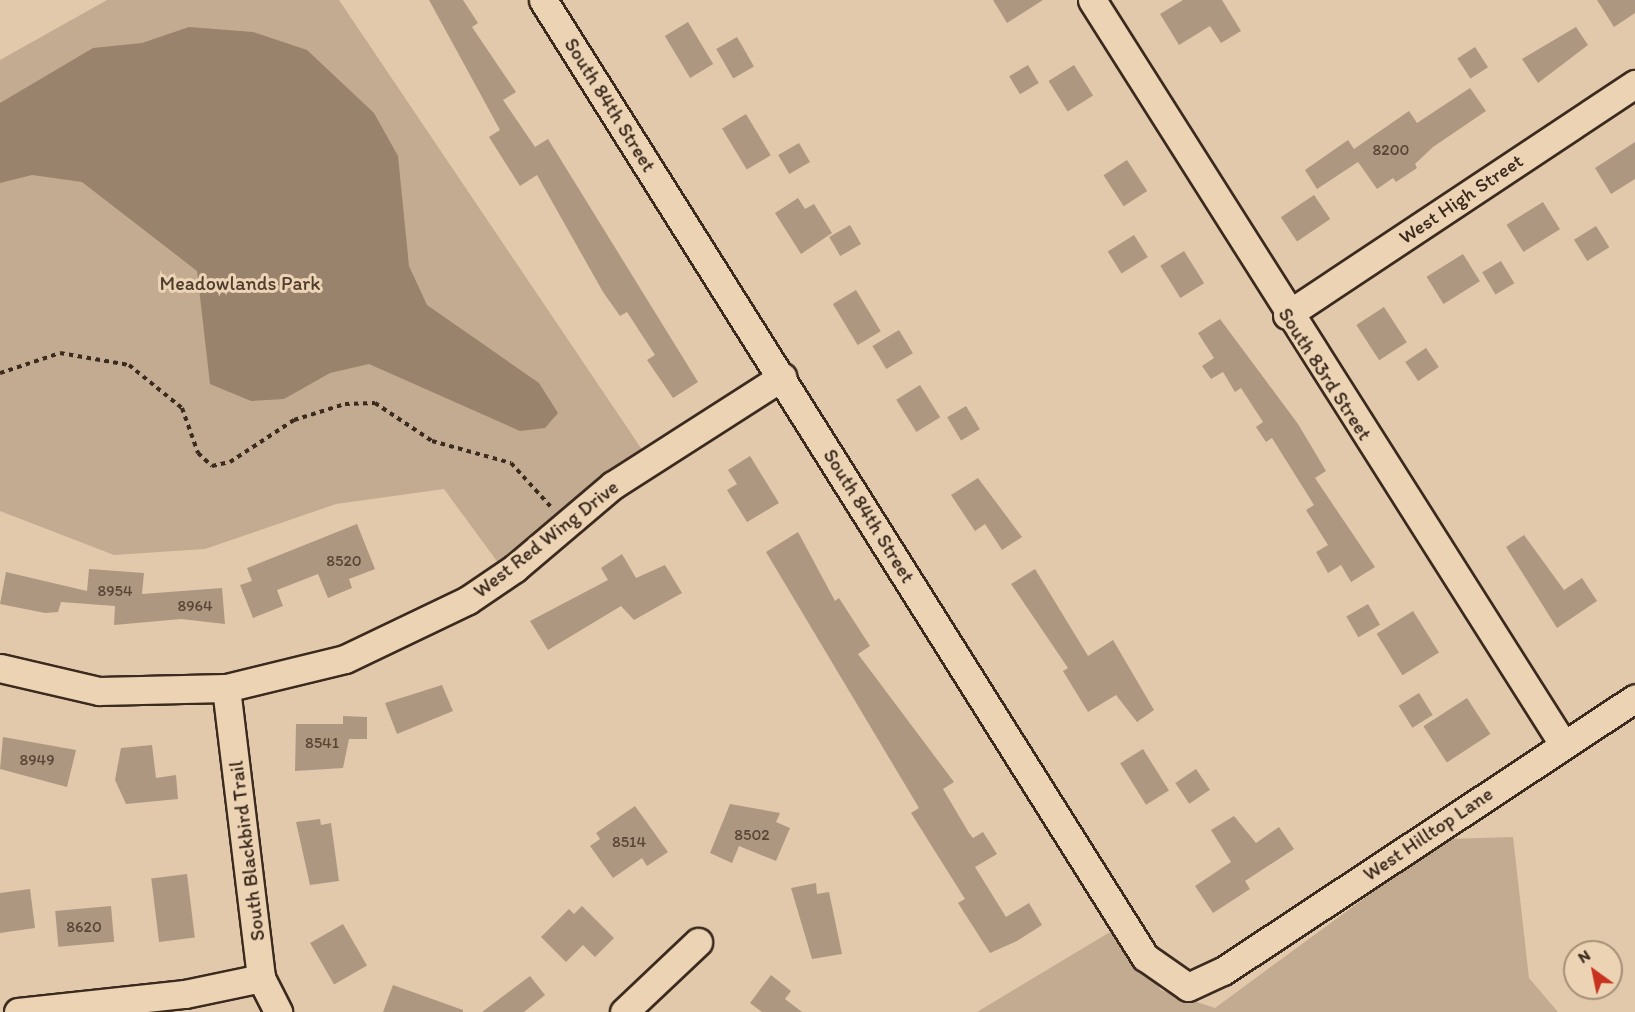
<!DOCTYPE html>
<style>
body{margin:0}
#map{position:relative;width:1635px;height:1012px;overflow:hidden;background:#e2c9ab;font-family:Itim,sans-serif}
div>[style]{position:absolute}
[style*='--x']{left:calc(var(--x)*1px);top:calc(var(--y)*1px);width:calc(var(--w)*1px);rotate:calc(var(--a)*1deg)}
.green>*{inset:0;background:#c3ab91}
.water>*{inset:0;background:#99836d}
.building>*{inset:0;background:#ae9780;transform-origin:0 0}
.path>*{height:4px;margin-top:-2px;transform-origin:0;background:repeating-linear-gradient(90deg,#3b2a1e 0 4.5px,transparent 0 9px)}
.roads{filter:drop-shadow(2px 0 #3b2a1e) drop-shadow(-2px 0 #3b2a1e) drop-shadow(0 2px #3b2a1e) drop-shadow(0 -2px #3b2a1e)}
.minor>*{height:27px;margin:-13.5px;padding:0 13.5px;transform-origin:13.5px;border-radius:13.5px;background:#ecd3b4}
span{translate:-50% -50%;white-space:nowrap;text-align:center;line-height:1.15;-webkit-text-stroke:6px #ecd3b4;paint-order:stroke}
.number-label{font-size:16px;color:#584536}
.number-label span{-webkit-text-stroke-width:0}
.street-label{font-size:20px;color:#3b2a1e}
.park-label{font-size:20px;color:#4f3d2f}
.north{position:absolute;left:1563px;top:940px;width:60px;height:60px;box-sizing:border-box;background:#ecd3b4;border:2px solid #a58f78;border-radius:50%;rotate:327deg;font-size:16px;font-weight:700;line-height:24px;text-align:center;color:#3b2a1e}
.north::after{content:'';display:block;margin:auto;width:21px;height:27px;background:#c8321e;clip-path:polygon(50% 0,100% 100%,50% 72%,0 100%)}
</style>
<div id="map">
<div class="green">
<div style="clip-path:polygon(107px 0,339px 0,643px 451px,499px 564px,444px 489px,336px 504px,205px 549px,114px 555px,0 511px,0 60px)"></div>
<div style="clip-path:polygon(1513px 837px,1529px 978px,1558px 1012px,977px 1012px,1115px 929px,1161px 990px,1215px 1008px,1445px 839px)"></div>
</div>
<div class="water">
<div style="clip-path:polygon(189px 27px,253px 32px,307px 50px,374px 113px,398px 156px,409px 266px,427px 305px,539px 383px,558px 413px,545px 428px,520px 431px,369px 364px,330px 373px,284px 399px,251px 401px,210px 384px,197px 271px,82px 182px,32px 175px,0 183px,0 103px,93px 48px,142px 43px)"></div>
</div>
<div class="building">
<div style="clip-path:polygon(429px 0,463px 0,478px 23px,472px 27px,516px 92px,503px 100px,535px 147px,548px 139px,698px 382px,673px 398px,647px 360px,655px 355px,627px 312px,620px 316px,603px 292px,537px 175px,520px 186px,489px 137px,500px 130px)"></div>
<div style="clip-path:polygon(993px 0,1043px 0,1007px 23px)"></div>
<div style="clip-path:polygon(1183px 0,1222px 0,1241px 31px,1221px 43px,1210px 26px,1179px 45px,1160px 14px)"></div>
<div style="clip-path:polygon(1597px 0,1635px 0,1635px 13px,1614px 27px)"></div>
<div style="left:688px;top:22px;width:49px;height:27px;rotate:59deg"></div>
<div style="clip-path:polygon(1576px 27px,1588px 45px,1538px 83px,1522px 59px)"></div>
<div style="left:737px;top:37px;width:34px;height:24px;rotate:60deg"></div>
<div style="left:1475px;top:47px;width:24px;height:21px;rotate:57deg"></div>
<div style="left:1028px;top:65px;width:21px;height:22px;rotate:59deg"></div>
<div style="left:1074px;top:65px;width:36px;height:30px;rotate:58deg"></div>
<div style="clip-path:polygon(1470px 88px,1486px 111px,1433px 147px,1415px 164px,1417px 168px,1396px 182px,1393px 178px,1377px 189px,1358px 162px,1317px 189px,1305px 170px,1348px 140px,1354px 149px,1409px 111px,1417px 123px)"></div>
<div style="left:746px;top:114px;width:48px;height:28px;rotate:59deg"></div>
<div style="clip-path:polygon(1635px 142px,1635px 179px,1611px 194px,1595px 168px)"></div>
<div style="left:799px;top:143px;width:22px;height:24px;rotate:60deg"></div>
<div style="left:1127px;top:160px;width:37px;height:28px;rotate:57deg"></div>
<div style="left:1314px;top:195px;width:29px;height:40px;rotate:56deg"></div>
<div style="clip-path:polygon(798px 198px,805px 209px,814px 204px,832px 233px,801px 254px,775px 213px)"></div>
<div style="left:1543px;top:202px;width:32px;height:43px;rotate:58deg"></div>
<div style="left:850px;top:225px;width:22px;height:24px;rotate:60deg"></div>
<div style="left:1596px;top:226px;width:25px;height:26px;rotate:58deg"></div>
<div style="left:1134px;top:235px;width:26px;height:31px;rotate:58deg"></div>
<div style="left:1184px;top:251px;width:38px;height:28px;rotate:58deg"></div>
<div style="left:1463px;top:254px;width:32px;height:43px;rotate:58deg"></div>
<div style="left:1501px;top:261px;width:26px;height:22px;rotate:59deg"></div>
<div style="left:856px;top:290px;width:48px;height:27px;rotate:59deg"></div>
<div style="left:1384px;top:307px;width:42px;height:33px;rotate:57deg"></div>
<div style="clip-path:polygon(1220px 319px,1298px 424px,1326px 471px,1315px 478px,1375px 567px,1351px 582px,1341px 565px,1328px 573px,1316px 552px,1328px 545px,1306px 510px,1314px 505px,1272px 438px,1266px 442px,1256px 427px,1263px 422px,1241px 388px,1235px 392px,1223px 372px,1211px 379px,1202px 366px,1214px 358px,1198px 333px)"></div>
<div style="left:899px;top:330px;width:27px;height:31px;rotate:59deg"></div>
<div style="left:1426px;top:348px;width:23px;height:25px;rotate:56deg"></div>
<div style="left:920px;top:385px;width:38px;height:28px;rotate:58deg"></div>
<div style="left:966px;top:406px;width:27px;height:22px;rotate:59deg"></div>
<div style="clip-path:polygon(750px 456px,779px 503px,747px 522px,727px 490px,737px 484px,728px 470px)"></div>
<div style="clip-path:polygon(978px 478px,1022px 537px,1002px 550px,985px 524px,975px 531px,951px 495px)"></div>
<div style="clip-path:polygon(357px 524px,375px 569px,349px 579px,352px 588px,328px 598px,318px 574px,277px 590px,283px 606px,253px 618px,240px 585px,252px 581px,247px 568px)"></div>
<div style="clip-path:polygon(798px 532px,835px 601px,839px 598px,870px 646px,858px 654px,954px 782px,943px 789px,969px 833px,973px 838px,983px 832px,997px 854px,975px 867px,1006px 917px,1029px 903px,1042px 925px,1017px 941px,990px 953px,958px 903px,965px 899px,911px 813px,919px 808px,766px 552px)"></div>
<div style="clip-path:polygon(1524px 535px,1564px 590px,1582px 578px,1597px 601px,1557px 628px,1506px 547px)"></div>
<div style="clip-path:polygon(622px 554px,636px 578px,665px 565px,682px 593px,634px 620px,621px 606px,548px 650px,530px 621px,608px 580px,601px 568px)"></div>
<div style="clip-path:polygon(89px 569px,144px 573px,142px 594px,222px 588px,225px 624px,181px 619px,114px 625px,115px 606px,61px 602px,58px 612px,45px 613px,0 604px,6px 572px,87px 591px)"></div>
<div style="clip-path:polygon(1035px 569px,1088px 656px,1113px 640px,1154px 710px,1137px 722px,1116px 695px,1088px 712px,1063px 671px,1068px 668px,1011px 584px)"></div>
<div style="left:1368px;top:604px;width:24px;height:25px;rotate:60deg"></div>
<div style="left:1413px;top:611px;width:49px;height:43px;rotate:58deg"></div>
<div style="clip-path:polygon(442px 685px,453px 711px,397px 734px,385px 703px)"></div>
<div style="left:1419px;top:693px;width:26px;height:24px;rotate:58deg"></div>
<div style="left:1467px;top:698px;width:43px;height:52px;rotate:57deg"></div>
<div style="clip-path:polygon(343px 716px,367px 717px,367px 739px,349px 739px,343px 768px,295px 771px,296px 724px,343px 724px)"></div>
<div style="clip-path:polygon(3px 737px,76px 750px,67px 787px,0 769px)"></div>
<div style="clip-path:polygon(152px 745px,156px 778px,176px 775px,178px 799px,126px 804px,115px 780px,121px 748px)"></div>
<div style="left:1143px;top:749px;width:49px;height:27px;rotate:58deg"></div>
<div style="left:1196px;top:769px;width:25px;height:25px;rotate:56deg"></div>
<div style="clip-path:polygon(730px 804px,780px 813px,776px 822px,790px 828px,776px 861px,739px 846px,732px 863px,710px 853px)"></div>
<div style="clip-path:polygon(635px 806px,668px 852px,647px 866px,642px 858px,613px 878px,590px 846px,600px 839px,596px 833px)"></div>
<div style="clip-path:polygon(1234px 816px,1256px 843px,1279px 827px,1294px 849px,1245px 881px,1250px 889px,1213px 913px,1195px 886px,1231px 862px,1211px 830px)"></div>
<div style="clip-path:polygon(320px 819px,321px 825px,331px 823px,339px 881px,310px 885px,296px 822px)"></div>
<div style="left:187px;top:874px;width:64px;height:36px;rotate:83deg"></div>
<div style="clip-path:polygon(816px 883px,817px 894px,829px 892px,842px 954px,812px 959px,791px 888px)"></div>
<div style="clip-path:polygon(30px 889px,35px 928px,0 933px,0 893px)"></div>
<div style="left:111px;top:906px;width:36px;height:56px;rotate:85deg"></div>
<div style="clip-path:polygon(582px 906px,614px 938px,595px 957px,583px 945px,566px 962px,541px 937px,569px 909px,574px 914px)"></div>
<div style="left:343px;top:924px;width:48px;height:38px;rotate:60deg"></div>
<div style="clip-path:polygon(771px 975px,791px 991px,785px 999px,802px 1012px,762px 1012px,750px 1003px)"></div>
<div style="clip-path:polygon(530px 976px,545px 995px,524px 1012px,482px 1012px)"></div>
<div style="clip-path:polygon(393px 985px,463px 1010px,463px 1012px,383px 1012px)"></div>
</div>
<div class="path">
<div style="--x:0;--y:373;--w:63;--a:-18.4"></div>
<div style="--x:60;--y:353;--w:70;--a:9.9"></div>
<div style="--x:129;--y:365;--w:68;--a:39.1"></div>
<div style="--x:182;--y:408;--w:48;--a:70.4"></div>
<div style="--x:198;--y:453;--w:19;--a:43"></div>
<div style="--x:212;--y:466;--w:18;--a:-13"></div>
<div style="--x:230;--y:462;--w:77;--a:-33.3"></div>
<div style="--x:294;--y:420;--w:53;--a:-17.4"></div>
<div style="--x:345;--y:404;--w:30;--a:-2"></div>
<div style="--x:375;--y:403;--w:69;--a:33.7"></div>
<div style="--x:432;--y:441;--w:82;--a:15.6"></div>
<div style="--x:511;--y:463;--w:61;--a:47.7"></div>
</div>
<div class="roads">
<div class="minor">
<div style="--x:543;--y:0;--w:1131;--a:57.83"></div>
<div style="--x:1145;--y:957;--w:52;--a:34.9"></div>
<div style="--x:1188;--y:987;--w:38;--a:-25"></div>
<div style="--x:1223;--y:971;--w:494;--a:-33.5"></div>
<div style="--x:1092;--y:0;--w:881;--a:57.66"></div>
<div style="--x:1287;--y:315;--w:418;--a:-33.6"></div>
<div style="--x:0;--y:668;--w:102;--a:13.1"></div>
<div style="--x:99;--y:691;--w:127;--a:-1.4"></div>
<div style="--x:226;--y:688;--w:122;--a:-13.7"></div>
<div style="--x:345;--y:659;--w:136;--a:-25.6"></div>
<div style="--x:468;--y:600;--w:57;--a:-34.2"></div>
<div style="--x:515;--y:568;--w:128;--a:-40.3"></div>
<div style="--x:613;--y:485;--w:201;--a:-32.6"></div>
<div style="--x:226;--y:688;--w:292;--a:83.1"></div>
<div style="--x:261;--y:978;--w:38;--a:63"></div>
<div style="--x:18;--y:1012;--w:168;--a:-6.2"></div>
<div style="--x:185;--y:994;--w:78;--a:-11.9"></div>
<div style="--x:624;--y:1012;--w:102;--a:-43.4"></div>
</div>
</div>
<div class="number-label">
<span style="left:1391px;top:150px">8200</span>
<span style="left:344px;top:561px">8520</span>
<span style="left:115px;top:591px">8954</span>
<span style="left:195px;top:606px">8964</span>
<span style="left:322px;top:743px">8541</span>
<span style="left:37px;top:760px">8949</span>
<span style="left:752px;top:835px">8502</span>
<span style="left:629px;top:842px">8514</span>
<span style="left:84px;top:927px">8620</span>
</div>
<div class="street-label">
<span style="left:610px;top:105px;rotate:58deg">South 84th Street</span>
<span style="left:1461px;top:199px;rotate:-34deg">West High Street</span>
<span style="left:1325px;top:374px;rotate:57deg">South 83rd Street</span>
<span style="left:869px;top:516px;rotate:58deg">South 84th Street</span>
<span style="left:546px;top:539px;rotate:-38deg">West Red Wing Drive</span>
<span style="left:1428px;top:834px;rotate:-34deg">West Hilltop Lane</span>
<span style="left:247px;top:851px;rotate:-97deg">South Blackbird Trail</span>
</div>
<div class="park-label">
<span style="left:240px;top:283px">Meadowlands Park</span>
</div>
<div class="north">N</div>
</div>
